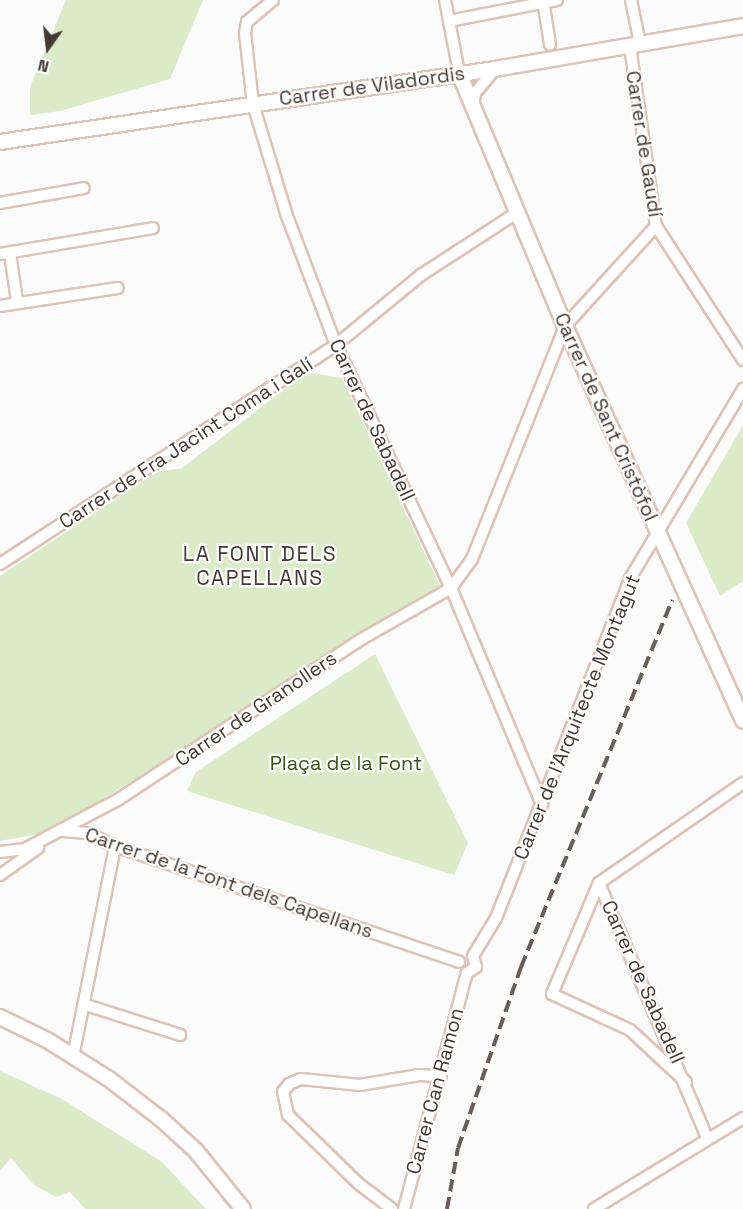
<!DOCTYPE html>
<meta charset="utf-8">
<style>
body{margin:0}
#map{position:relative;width:743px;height:1209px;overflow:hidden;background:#fbfbfb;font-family:"Space Grotesk",sans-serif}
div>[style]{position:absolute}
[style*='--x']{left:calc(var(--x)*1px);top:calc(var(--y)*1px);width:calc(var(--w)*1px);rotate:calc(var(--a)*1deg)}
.green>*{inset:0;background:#dbebc8}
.roads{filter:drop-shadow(2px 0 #ddc2b6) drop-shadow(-2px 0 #ddc2b6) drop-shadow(0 2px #ddc2b6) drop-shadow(0 -2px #ddc2b6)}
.minor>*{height:10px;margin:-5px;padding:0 5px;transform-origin:5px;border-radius:5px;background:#fff}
.tertiary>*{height:14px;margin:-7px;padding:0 7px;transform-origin:7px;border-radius:7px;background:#fff}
.rail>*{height:4px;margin-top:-2px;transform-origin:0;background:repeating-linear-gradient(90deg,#675e5a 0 12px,transparent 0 18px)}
span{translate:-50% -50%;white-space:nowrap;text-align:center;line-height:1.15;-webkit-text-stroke:4.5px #fff;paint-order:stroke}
.street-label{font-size:20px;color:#433833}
.park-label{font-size:20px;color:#3b5214}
.neighbourhood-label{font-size:21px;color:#433833;letter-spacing:1.5px}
.north{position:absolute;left:18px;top:18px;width:60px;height:60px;-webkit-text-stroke:4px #fff;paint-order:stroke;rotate:194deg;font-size:16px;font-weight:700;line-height:24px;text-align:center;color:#433833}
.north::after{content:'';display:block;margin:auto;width:21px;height:27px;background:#433833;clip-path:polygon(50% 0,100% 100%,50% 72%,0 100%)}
</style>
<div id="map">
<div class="green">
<div style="clip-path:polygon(66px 0,203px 0,170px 79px,60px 111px,30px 115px,30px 87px)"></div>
<div style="clip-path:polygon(307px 372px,342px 378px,441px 588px,50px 832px,0 841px,0 576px,156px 472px,182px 468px)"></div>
<div style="clip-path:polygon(743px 425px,743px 581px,720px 596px,686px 523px)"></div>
<div style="clip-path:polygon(375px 654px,468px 843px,454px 875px,187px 791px,196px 772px)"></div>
<div style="clip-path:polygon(0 1071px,62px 1099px,162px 1162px,206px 1209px,85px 1209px,70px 1192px,56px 1197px,34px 1185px,11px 1158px,0 1171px)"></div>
</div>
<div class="roads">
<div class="minor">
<div style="--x:273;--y:0;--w:34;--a:140"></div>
<div style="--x:247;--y:22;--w:11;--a:100"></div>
<div style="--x:245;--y:33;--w:71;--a:83.6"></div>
<div style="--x:253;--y:104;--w:117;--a:73.1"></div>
<div style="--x:287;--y:216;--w:138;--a:69.2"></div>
<div style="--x:336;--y:345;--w:269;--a:64.7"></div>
<div style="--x:451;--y:588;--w:235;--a:67.2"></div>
<div style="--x:445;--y:0;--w:74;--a:79.1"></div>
<div style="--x:543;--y:0;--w:45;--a:81"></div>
<div style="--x:631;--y:0;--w:45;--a:78.4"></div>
<div style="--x:449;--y:21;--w:110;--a:-11"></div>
<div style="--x:630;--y:46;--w:182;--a:81.8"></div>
<div style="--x:656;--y:226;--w:160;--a:57"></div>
<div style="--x:473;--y:106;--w:13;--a:-81"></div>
<div style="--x:475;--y:93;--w:31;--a:-50"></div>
<div style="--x:0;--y:203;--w:85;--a:-10.1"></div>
<div style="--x:10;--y:253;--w:49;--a:81.7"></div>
<div style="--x:0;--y:254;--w:155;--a:-9.6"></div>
<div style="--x:0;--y:306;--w:119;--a:-8.7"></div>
<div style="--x:0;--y:564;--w:401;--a:-33.1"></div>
<div style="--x:336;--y:345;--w:110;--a:-39.5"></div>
<div style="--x:421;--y:275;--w:112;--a:-33"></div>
<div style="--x:63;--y:831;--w:24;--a:5"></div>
<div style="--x:87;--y:833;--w:31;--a:25"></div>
<div style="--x:115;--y:846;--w:363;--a:18.6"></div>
<div style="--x:0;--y:852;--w:25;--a:-7"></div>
<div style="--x:25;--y:849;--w:106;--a:-28"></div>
<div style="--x:119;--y:799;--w:289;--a:-33.4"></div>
<div style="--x:360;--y:640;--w:105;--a:-29.7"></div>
<div style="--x:451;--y:588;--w:36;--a:-54"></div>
<div style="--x:472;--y:559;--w:251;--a:-68.2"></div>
<div style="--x:565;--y:326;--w:135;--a:-47.7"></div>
<div style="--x:0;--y:875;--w:47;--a:-35.4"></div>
<div style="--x:599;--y:883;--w:277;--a:67"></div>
<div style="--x:473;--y:956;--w:44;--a:-58.8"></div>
<div style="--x:496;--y:918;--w:367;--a:-68.4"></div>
<div style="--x:631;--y:577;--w:219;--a:-59.2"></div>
<div style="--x:467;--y:973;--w:11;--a:-34"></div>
<div style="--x:476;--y:967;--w:11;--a:-105"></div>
<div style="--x:86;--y:1005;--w:99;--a:17.7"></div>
<div style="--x:73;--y:1057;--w:215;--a:-78.7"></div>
<div style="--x:686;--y:1082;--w:76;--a:-137.1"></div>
<div style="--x:630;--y:1030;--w:86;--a:-155.2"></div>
<div style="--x:552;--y:994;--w:121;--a:-67.1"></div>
<div style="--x:599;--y:883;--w:175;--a:-34.8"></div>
<div style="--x:392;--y:1209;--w:41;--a:-142.9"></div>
<div style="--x:359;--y:1184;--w:99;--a:-135.8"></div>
<div style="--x:288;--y:1115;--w:24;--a:-102"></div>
<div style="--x:283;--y:1092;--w:10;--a:-53"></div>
<div style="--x:289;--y:1084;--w:13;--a:-23"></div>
<div style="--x:301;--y:1079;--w:59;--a:5.8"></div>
<div style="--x:360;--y:1085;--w:60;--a:-9.6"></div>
<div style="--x:419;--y:1075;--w:22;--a:3"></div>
<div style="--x:404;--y:1209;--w:244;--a:-75.1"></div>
<div style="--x:594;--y:1209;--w:175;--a:-31.4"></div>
</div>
<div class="tertiary">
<div style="--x:459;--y:73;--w:274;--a:67.3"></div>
<div style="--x:565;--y:326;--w:433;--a:65.7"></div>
<div style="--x:0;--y:142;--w:500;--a:-8.39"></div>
<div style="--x:495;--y:69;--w:252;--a:-9.8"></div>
<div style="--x:0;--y:1017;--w:52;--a:26.1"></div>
<div style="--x:47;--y:1040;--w:73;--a:32.2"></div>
<div style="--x:109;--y:1079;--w:66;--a:37.6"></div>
<div style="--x:161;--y:1119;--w:47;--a:42.4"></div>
<div style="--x:196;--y:1151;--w:75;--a:51"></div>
</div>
</div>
<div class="rail">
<div style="--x:447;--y:1209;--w:62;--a:-79.8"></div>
<div style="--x:458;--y:1148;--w:192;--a:-70.8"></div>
<div style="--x:521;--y:967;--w:397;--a:-67.6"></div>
</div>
<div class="street-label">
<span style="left:372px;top:86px;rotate:-8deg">Carrer de Viladordis</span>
<span style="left:644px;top:144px;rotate:81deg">Carrer de Gaudí</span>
<span style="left:606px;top:417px;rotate:66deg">Carrer de Sant Cristòfol</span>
<span style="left:372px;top:420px;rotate:65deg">Carrer de Sabadell</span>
<span style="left:186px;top:443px;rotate:-33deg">Carrer de Fra Jacint Coma i Galí</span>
<span style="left:256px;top:709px;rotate:-34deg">Carrer de Granollers</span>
<span style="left:577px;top:717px;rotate:-68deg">Carrer de l'Arquitecte Montagut</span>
<span style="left:229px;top:883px;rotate:19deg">Carrer de la Font dels Capellans</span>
<span style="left:643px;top:982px;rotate:66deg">Carrer de Sabadell</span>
<span style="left:435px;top:1091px;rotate:-75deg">Carrer Can Ramon</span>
</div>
<div class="park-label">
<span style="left:346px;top:763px">Plaça de la Font</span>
</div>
<div class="neighbourhood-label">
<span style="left:260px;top:566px">LA FONT DELS<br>CAPELLANS</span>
</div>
<div class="north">N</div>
</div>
